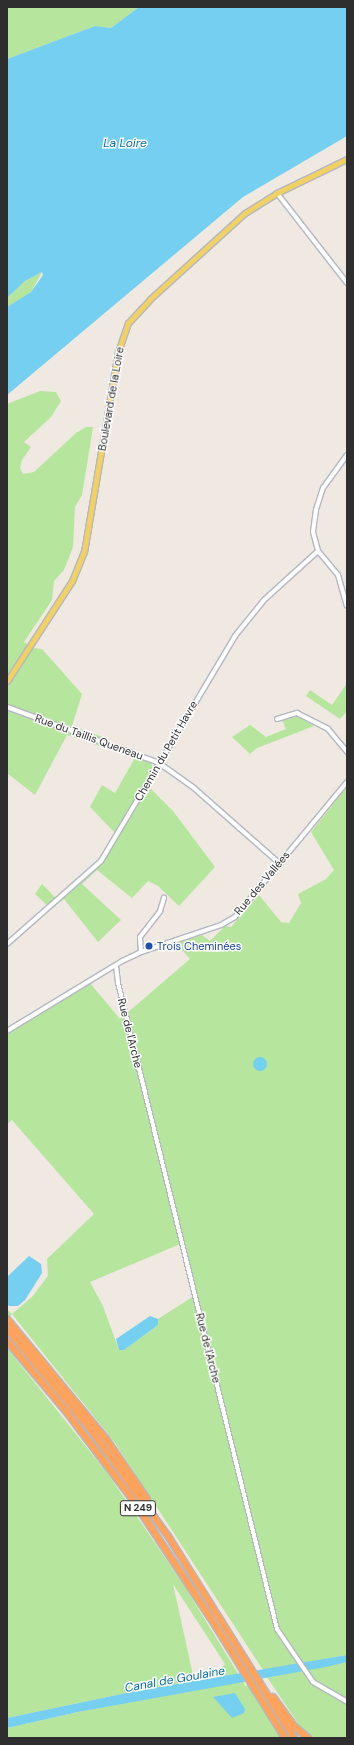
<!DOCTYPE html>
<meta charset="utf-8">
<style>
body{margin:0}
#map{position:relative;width:354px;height:1745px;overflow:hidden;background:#efe9e1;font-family:"DM Sans",sans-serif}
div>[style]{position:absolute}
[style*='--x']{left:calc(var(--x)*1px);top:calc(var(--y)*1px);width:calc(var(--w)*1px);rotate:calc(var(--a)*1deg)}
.green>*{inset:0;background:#b6e59e}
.water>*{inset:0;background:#75cff0}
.round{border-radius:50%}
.roads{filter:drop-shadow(1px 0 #b4b7c1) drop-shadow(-1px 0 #b4b7c1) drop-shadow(0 1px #b4b7c1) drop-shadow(0 -1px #b4b7c1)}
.minor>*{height:4px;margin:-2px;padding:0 2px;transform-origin:2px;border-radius:2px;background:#fff}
.major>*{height:5px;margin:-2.5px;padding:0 2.5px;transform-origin:2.5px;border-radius:2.5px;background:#f2d163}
.highway>*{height:6px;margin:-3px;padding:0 3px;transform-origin:3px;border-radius:3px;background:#ffa35c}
.dots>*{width:11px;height:11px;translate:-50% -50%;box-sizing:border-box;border:2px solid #fff;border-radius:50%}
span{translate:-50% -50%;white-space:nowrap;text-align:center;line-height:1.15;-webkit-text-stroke:3px #fff;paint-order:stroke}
.shield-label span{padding:1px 3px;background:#fff;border:1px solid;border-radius:3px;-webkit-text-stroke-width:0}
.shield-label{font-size:10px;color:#2e2e2e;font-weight:700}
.street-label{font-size:11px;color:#2e2e2e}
.transit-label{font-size:11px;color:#164399}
.left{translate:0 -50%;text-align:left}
.water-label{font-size:12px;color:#0d6fa3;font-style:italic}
.frame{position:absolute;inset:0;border:8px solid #2e2e2e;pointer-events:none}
</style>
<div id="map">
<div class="green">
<div style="clip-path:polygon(7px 7px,139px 7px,111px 28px,95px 26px,7px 59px)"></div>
<div style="clip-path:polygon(42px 272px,31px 292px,7px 307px,7px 298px,25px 281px)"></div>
<div style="clip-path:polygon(40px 391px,56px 392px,61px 401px,51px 417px,24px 442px,31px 447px,22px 460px,20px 468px,23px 474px,34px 472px,76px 433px,86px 427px,93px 427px,82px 495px,75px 507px,73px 547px,64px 570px,54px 581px,52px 600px,24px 642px,33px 648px,42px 649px,82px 694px,72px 726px,103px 737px,100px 746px,67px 735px,35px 795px,7px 773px,7px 404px)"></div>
<div style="clip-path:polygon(347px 683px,347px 711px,340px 719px,306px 696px,310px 690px,332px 705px)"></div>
<div style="clip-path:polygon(298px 716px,314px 726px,257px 748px,250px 754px,232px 737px,250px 725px,266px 737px,286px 729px,282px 720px)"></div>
<div style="clip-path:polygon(136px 756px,151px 762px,153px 769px,146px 784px,173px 811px,215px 867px,179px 906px,158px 886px,148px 881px,132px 898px,97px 870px,82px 884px,121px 920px,98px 942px,64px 899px,51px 909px,35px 894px,42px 884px,56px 898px,102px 856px,116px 834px,90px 807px,102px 785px,115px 793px)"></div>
<div style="clip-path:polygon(evenodd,347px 787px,347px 1655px,263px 1670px,115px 1443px,12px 1314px,10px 1317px,7px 1313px,7px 1309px,12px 1314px,32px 1297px,48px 1276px,47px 1259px,94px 1214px,12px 1120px,7px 1124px,7px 1035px,90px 983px,120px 1019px,190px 959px,176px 943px,202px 935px,210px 941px,225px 926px,231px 927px,259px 895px,281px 922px,289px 923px,301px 903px,298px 894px,326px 879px,334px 870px,311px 832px,347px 787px,185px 1242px,197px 1294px,158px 1319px,158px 1325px,124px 1350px,119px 1350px,103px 1306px,90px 1282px,185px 1242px)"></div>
<div style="clip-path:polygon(evenodd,7px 1348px,108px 1474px,185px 1587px,239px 1675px,136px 1691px,7px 1718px,7px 1348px,173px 1584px,225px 1664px,219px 1671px,193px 1675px,173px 1584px)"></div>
<div style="clip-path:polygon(347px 1662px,347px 1738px,298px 1738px,295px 1733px,301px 1728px,267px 1677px)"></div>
<div style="clip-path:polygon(243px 1681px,245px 1686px,248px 1685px,280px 1738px,7px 1738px,7px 1728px,78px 1712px)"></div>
</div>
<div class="water">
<div style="clip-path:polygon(139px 7px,347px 7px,347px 136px,243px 197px,7px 395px,7px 307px,31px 292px,43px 275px,42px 272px,25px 281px,7px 298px,7px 59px,95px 26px,111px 28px)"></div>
<div class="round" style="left:253px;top:1057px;width:14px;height:14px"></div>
<div style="clip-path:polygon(29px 1256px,41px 1264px,42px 1273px,25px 1300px,18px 1306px,9px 1306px,7px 1304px,7px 1277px)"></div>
<div style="clip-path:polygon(150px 1316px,158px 1319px,158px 1325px,124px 1350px,119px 1350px,116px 1339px)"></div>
<div style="clip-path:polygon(347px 1655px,347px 1662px,326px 1667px,78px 1712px,7px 1728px,7px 1718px,136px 1691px)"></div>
<div style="clip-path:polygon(235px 1693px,245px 1709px,244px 1713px,232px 1718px,213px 1697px)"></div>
</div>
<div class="roads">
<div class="minor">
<div style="--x:277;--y:193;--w:114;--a:52.1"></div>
<div style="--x:347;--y:455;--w:41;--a:126"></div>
<div style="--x:323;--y:488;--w:23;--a:108"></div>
<div style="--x:316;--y:510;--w:22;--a:98"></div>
<div style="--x:313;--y:532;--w:20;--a:75"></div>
<div style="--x:318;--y:551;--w:31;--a:50"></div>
<div style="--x:338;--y:575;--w:32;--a:74"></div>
<div style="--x:7;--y:707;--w:162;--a:20.2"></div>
<div style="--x:159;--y:763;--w:43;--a:35.5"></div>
<div style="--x:194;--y:788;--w:113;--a:41.4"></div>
<div style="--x:277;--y:719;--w:21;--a:-17"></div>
<div style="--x:297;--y:713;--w:35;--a:27"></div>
<div style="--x:328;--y:729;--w:30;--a:50"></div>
<div style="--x:7;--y:944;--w:125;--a:-41.4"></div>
<div style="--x:101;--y:861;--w:262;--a:-59.2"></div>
<div style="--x:235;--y:636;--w:46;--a:-51.1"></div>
<div style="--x:264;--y:600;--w:73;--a:-42.2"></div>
<div style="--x:141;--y:952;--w:15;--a:-94"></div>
<div style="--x:140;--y:937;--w:33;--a:-52"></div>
<div style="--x:160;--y:911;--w:14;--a:-73"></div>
<div style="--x:116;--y:966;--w:17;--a:83"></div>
<div style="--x:118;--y:983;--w:665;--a:76.17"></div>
<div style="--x:277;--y:1629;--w:64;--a:55.8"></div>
<div style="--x:313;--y:1682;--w:39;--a:30"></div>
<div style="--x:7;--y:1031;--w:135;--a:-31.3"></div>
<div style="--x:122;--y:961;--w:21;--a:-25"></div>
<div style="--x:141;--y:952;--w:84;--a:-18.6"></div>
<div style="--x:221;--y:925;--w:16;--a:-30"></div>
<div style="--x:235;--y:917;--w:175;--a:-50.3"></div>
</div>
<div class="major">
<div style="--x:7;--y:681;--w:119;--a:-57"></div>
<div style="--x:72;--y:581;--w:31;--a:-68"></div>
<div style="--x:84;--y:552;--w:203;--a:-80.4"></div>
<div style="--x:118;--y:352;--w:31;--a:-71"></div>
<div style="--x:128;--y:323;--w:33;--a:-47"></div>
<div style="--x:150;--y:299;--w:128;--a:-42.2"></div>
<div style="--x:245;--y:213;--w:38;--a:-32"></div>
<div style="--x:277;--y:193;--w:78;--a:-25.9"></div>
</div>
<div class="highway">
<div style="--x:7;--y:1319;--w:156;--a:50.5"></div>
<div style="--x:106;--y:1439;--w:73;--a:55.7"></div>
<div style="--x:7;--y:1329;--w:130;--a:50.3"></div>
<div style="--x:90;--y:1429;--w:132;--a:53.9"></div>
<div style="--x:168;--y:1536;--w:238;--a:58"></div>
<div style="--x:7;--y:1341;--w:90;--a:50"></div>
<div style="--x:65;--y:1410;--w:113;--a:52.9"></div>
<div style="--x:133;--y:1500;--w:140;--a:56.7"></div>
<div style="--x:210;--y:1617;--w:142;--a:58.2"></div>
<div style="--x:273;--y:1697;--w:37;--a:54"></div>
<div style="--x:295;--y:1727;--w:17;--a:40"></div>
</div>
</div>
<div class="dots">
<div style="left:149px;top:946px;background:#1a4fb4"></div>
</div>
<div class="shield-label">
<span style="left:138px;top:1508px">N 249</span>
</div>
<div class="street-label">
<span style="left:111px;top:399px;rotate:-80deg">Boulevard de la Loire</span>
<span style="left:89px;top:737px;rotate:20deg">Rue du Taillis Queneau</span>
<span style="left:166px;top:751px;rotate:-60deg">Chemin du Petit Havre</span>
<span style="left:262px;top:883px;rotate:-50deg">Rue des Vallées</span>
<span style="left:130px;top:1033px;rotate:76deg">Rue de l'Arche</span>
<span style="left:208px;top:1348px;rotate:76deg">Rue de l'Arche</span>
</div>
<div class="transit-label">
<span class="left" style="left:157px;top:946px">Trois Cheminées</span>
</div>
<div class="water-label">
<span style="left:125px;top:144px">La Loire</span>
<span style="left:175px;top:1680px;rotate:-10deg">Canal de Goulaine</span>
</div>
<div class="frame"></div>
</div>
